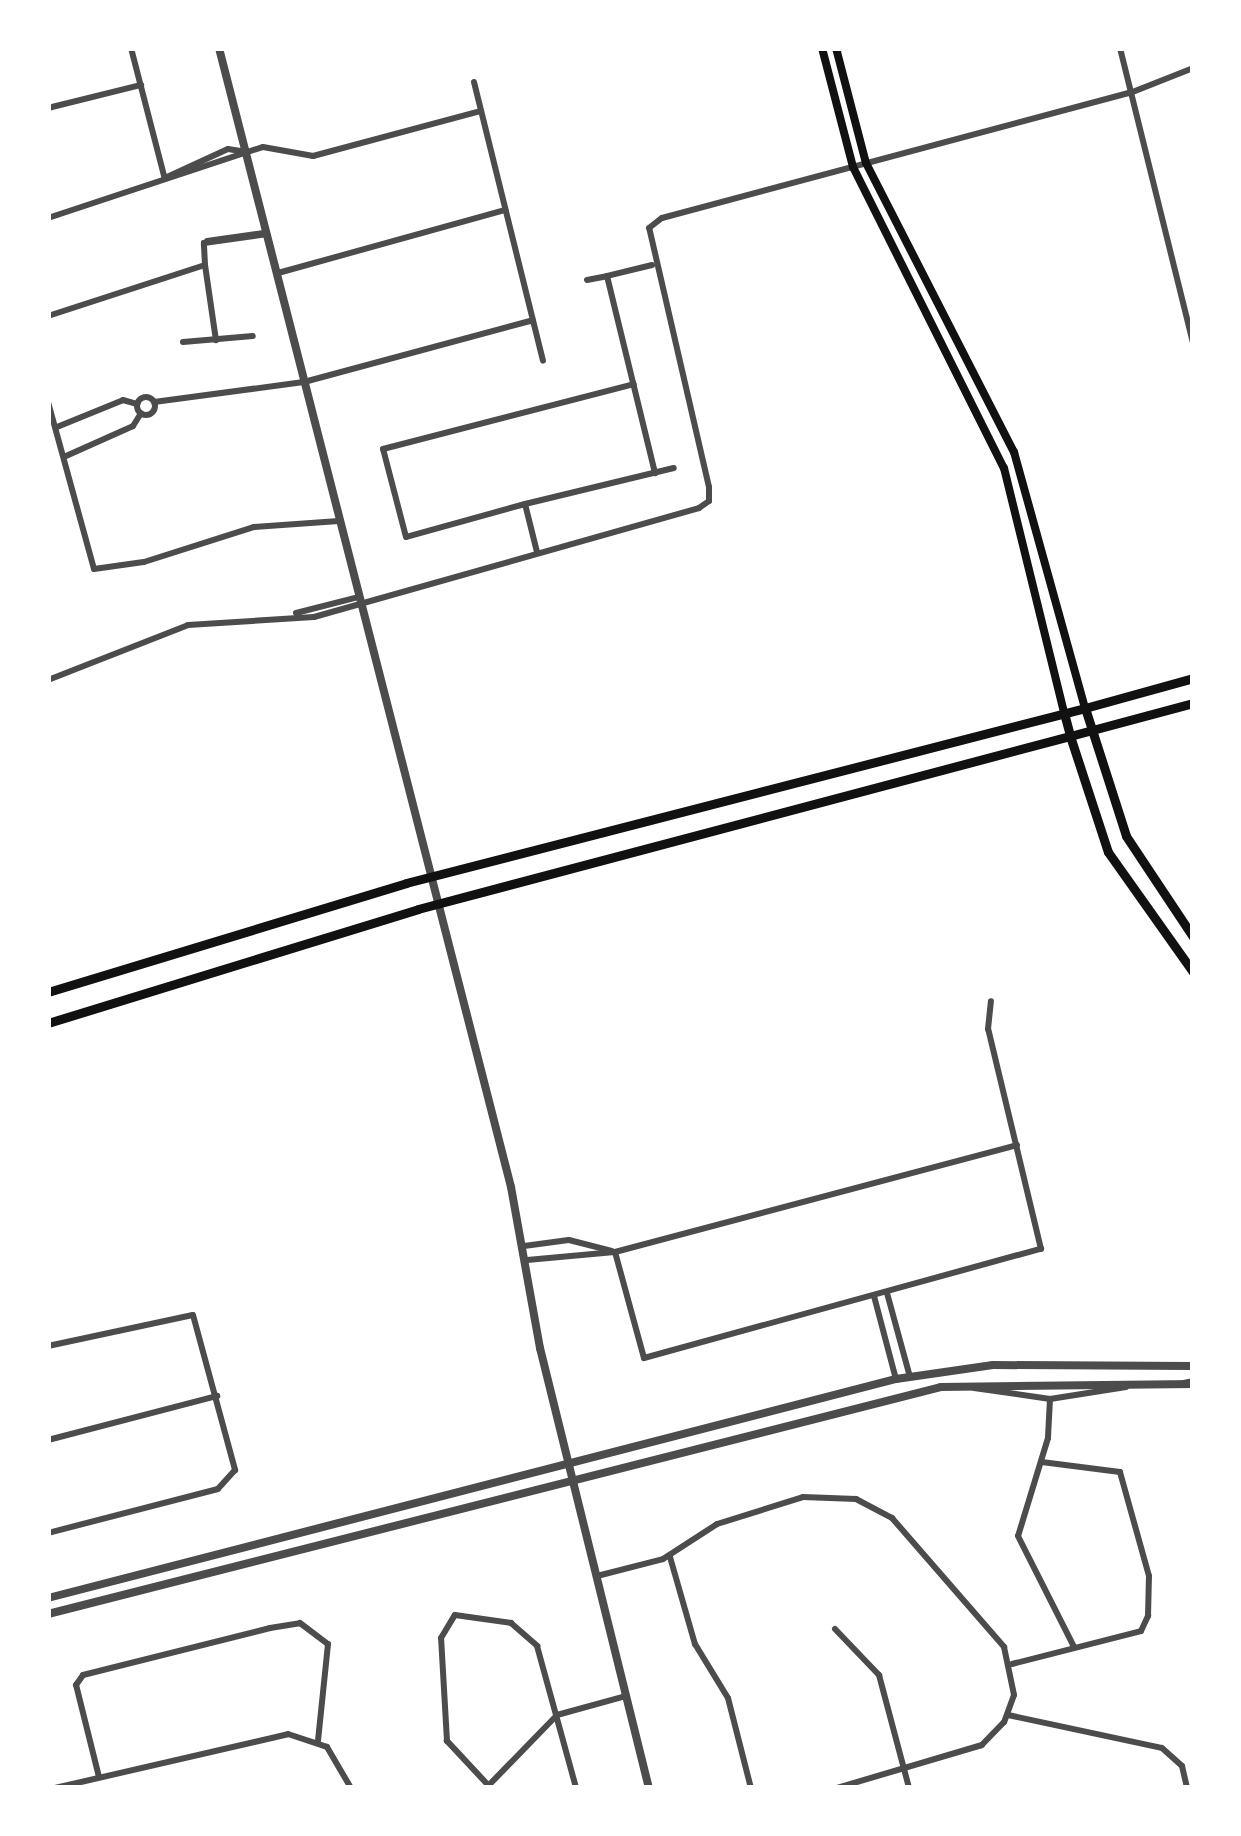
<!DOCTYPE html>
<style>
body{margin:0}
#map{position:relative;width:1241px;height:1836px;overflow:hidden;background:#fff;font-family:"Fira Sans",sans-serif}
div>[style]{position:absolute}
[style*='--x']{left:calc(var(--x)*1px);top:calc(var(--y)*1px);width:calc(var(--w)*1px);rotate:calc(var(--a)*1deg)}
.service>*{height:3px;margin:-1.5px;padding:0 1.5px;transform-origin:1.5px;border-radius:1.5px;background:#4c4c4c}
.minor>*{height:6px;margin:-3px;padding:0 3px;transform-origin:3px;border-radius:3px;background:#4c4c4c}
.minor>.ring{margin:-3px;padding:0;box-sizing:content-box;background:none;border:6px solid #4c4c4c;border-radius:50%}
.tertiary>*{height:8px;margin:-4px;padding:0 4px;transform-origin:4px;border-radius:4px;background:#4c4c4c}
.secondary>*{height:8px;margin:-4px;padding:0 4px;transform-origin:4px;border-radius:4px;background:#111}
.primary>*{height:9px;margin:-4.5px;padding:0 4.5px;transform-origin:4.5px;border-radius:4.5px;background:#111}
.trunk>*{height:9px;margin:-4.5px;padding:0 4.5px;transform-origin:4.5px;border-radius:4.5px;background:#111}
span{translate:-50% -50%;white-space:nowrap;text-align:center;line-height:1.15;-webkit-text-stroke:10px #fff;paint-order:stroke}
.frame{position:absolute;inset:0;border:51px solid #fff;pointer-events:none}
</style>
<div id="map">
<div class="service">
<div style="--x:1183;--y:1381;--w:10;--a:-11"></div>
</div>
<div class="minor">
<div style="--x:131;--y:48;--w:135;--a:75.5"></div>
<div style="--x:1120;--y:48;--w:305;--a:76.1"></div>
<div style="--x:474;--y:82;--w:287;--a:76.1"></div>
<div style="--x:48;--y:108;--w:96;--a:-13.9"></div>
<div style="--x:167;--y:177;--w:67;--a:-24.7"></div>
<div style="--x:228;--y:149;--w:19;--a:9"></div>
<div style="--x:48;--y:218;--w:226;--a:-18.3"></div>
<div style="--x:263;--y:147;--w:51;--a:10.2"></div>
<div style="--x:313;--y:156;--w:174;--a:-15"></div>
<div style="--x:207;--y:241;--w:58;--a:-8"></div>
<div style="--x:204;--y:243;--w:64;--a:-8.1"></div>
<div style="--x:205;--y:265;--w:76;--a:81.7"></div>
<div style="--x:652;--y:265;--w:46;--a:166.3"></div>
<div style="--x:607;--y:276;--w:203;--a:76.3"></div>
<div style="--x:278;--y:273;--w:236;--a:-15.5"></div>
<div style="--x:587;--y:280;--w:20;--a:-11"></div>
<div style="--x:48;--y:316;--w:165;--a:-18"></div>
<div style="--x:205;--y:265;--w:22;--a:-93"></div>
<div style="--x:183;--y:342;--w:70;--a:-4.9"></div>
<div class="ring" style="left:137px;top:397px;width:12px;height:12px"></div>
<div style="--x:48;--y:402;--w:173;--a:74.6"></div>
<div style="--x:94;--y:569;--w:50;--a:-8"></div>
<div style="--x:144;--y:562;--w:115;--a:-17.7"></div>
<div style="--x:254;--y:527;--w:85;--a:-4"></div>
<div style="--x:154;--y:402;--w:151;--a:-7.6"></div>
<div style="--x:304;--y:382;--w:237;--a:-15.1"></div>
<div style="--x:57;--y:427;--w:71;--a:-22.2"></div>
<div style="--x:123;--y:400;--w:15;--a:16"></div>
<div style="--x:66;--y:456;--w:73;--a:-24.1"></div>
<div style="--x:133;--y:426;--w:15;--a:-58"></div>
<div style="--x:525;--y:504;--w:123;--a:164.5"></div>
<div style="--x:406;--y:537;--w:91;--a:-104.6"></div>
<div style="--x:383;--y:449;--w:259;--a:-14.5"></div>
<div style="--x:537;--y:552;--w:49;--a:-104"></div>
<div style="--x:525;--y:504;--w:153;--a:-13.6"></div>
<div style="--x:296;--y:613;--w:61;--a:-14.3"></div>
<div style="--x:48;--y:680;--w:150;--a:-21.4"></div>
<div style="--x:188;--y:625;--w:126;--a:-3.6"></div>
<div style="--x:314;--y:617;--w:400;--a:-15.8"></div>
<div style="--x:699;--y:508;--w:12;--a:-35"></div>
<div style="--x:709;--y:501;--w:14;--a:-90"></div>
<div style="--x:709;--y:487;--w:266;--a:-103"></div>
<div style="--x:649;--y:228;--w:16;--a:-38"></div>
<div style="--x:662;--y:218;--w:484;--a:-15"></div>
<div style="--x:1130;--y:93;--w:68;--a:-21.6"></div>
<div style="--x:524;--y:1246;--w:45;--a:-7.6"></div>
<div style="--x:569;--y:1240;--w:44;--a:14.3"></div>
<div style="--x:615;--y:1252;--w:110;--a:74.7"></div>
<div style="--x:644;--y:1358;--w:412;--a:-15.4"></div>
<div style="--x:1041;--y:1249;--w:226;--a:-103.5"></div>
<div style="--x:988;--y:1029;--w:28;--a:-84"></div>
<div style="--x:527;--y:1260;--w:88;--a:-5.2"></div>
<div style="--x:615;--y:1252;--w:416;--a:-14.9"></div>
<div style="--x:887;--y:1293;--w:87;--a:74.7"></div>
<div style="--x:874;--y:1296;--w:86;--a:75.2"></div>
<div style="--x:48;--y:1346;--w:148;--a:-12.1"></div>
<div style="--x:193;--y:1315;--w:161;--a:74.8"></div>
<div style="--x:235;--y:1470;--w:25;--a:132"></div>
<div style="--x:218;--y:1489;--w:176;--a:165.5"></div>
<div style="--x:974;--y:1388;--w:77;--a:8.2"></div>
<div style="--x:1050;--y:1399;--w:77;--a:-9"></div>
<div style="--x:1050;--y:1399;--w:39;--a:93"></div>
<div style="--x:1048;--y:1438;--w:102;--a:107"></div>
<div style="--x:1018;--y:1536;--w:124;--a:63.2"></div>
<div style="--x:48;--y:1440;--w:175;--a:-14.6"></div>
<div style="--x:670;--y:1557;--w:91;--a:74"></div>
<div style="--x:695;--y:1644;--w:63;--a:58.6"></div>
<div style="--x:728;--y:1698;--w:93;--a:75.7"></div>
<div style="--x:597;--y:1576;--w:68;--a:-14.4"></div>
<div style="--x:663;--y:1559;--w:64;--a:-32.9"></div>
<div style="--x:717;--y:1524;--w:90;--a:-17.4"></div>
<div style="--x:803;--y:1497;--w:53;--a:2.2"></div>
<div style="--x:856;--y:1499;--w:41;--a:27.8"></div>
<div style="--x:892;--y:1518;--w:171;--a:49"></div>
<div style="--x:1004;--y:1647;--w:49;--a:78.2"></div>
<div style="--x:1014;--y:1695;--w:29;--a:110"></div>
<div style="--x:1004;--y:1722;--w:32;--a:134"></div>
<div style="--x:982;--y:1745;--w:151;--a:163.5"></div>
<div style="--x:835;--y:1629;--w:64;--a:46.3"></div>
<div style="--x:879;--y:1675;--w:117;--a:75.1"></div>
<div style="--x:1012;--y:1664;--w:133;--a:-14.3"></div>
<div style="--x:1141;--y:1631;--w:17;--a:-65"></div>
<div style="--x:1148;--y:1616;--w:40;--a:-88.6"></div>
<div style="--x:1149;--y:1576;--w:108;--a:-105.6"></div>
<div style="--x:1120;--y:1472;--w:79;--a:-172.7"></div>
<div style="--x:1008;--y:1715;--w:157;--a:12.1"></div>
<div style="--x:1162;--y:1748;--w:27;--a:42"></div>
<div style="--x:1182;--y:1766;--w:23;--a:77"></div>
<div style="--x:99;--y:1777;--w:95;--a:-104"></div>
<div style="--x:76;--y:1685;--w:12;--a:-55"></div>
<div style="--x:83;--y:1675;--w:193;--a:-14.1"></div>
<div style="--x:270;--y:1628;--w:30;--a:-9"></div>
<div style="--x:300;--y:1623;--w:35;--a:37"></div>
<div style="--x:328;--y:1644;--w:97;--a:95.9"></div>
<div style="--x:489;--y:1785;--w:98;--a:-45.8"></div>
<div style="--x:557;--y:1715;--w:72;--a:-15.4"></div>
<div style="--x:489;--y:1786;--w:62;--a:-133"></div>
<div style="--x:447;--y:1741;--w:103;--a:-93.3"></div>
<div style="--x:441;--y:1638;--w:27;--a:-59"></div>
<div style="--x:455;--y:1615;--w:57;--a:8.1"></div>
<div style="--x:511;--y:1623;--w:35;--a:41"></div>
<div style="--x:537;--y:1646;--w:147;--a:74.6"></div>
<div style="--x:55;--y:1788;--w:239;--a:-13"></div>
<div style="--x:288;--y:1734;--w:41;--a:18.4"></div>
<div style="--x:327;--y:1747;--w:48;--a:59.7"></div>
</div>
<div class="tertiary">
<div style="--x:219;--y:48;--w:1176;--a:75.62"></div>
<div style="--x:511;--y:1187;--w:164;--a:79.8"></div>
<div style="--x:540;--y:1348;--w:453;--a:76.1"></div>
<div style="--x:48;--y:1598;--w:876;--a:-14.48"></div>
<div style="--x:896;--y:1379;--w:98;--a:-8.2"></div>
<div style="--x:993;--y:1365;--w:200;--a:0.3"></div>
<div style="--x:48;--y:1614;--w:921;--a:-14.26"></div>
<div style="--x:941;--y:1387;--w:252;--a:-0.7"></div>
</div>
<div class="secondary">
<div style="--x:822;--y:48;--w:123;--a:75.4"></div>
<div style="--x:853;--y:167;--w:337;--a:63.4"></div>
<div style="--x:1004;--y:468;--w:252;--a:76.2"></div>
<div style="--x:836;--y:48;--w:119;--a:75.4"></div>
<div style="--x:866;--y:163;--w:325;--a:62.9"></div>
<div style="--x:1014;--y:452;--w:266;--a:74.5"></div>
</div>
<div class="primary">
<div style="--x:1085;--y:708;--w:112;--a:-15.5"></div>
<div style="--x:1064;--y:713;--w:24;--a:75"></div>
<div style="--x:1070;--y:736;--w:127;--a:-15"></div>
</div>
<div class="trunk">
<div style="--x:48;--y:992;--w:374;--a:-16.9"></div>
<div style="--x:406;--y:883;--w:701;--a:-14.45"></div>
<div style="--x:1085;--y:708;--w:134;--a:72.2"></div>
<div style="--x:1126;--y:836;--w:121;--a:56.4"></div>
<div style="--x:48;--y:1023;--w:387;--a:-17.1"></div>
<div style="--x:418;--y:909;--w:675;--a:-14.86"></div>
<div style="--x:1070;--y:736;--w:122;--a:71.9"></div>
<div style="--x:1108;--y:852;--w:147;--a:54.7"></div>
</div>
<div class="frame"></div>
</div>
